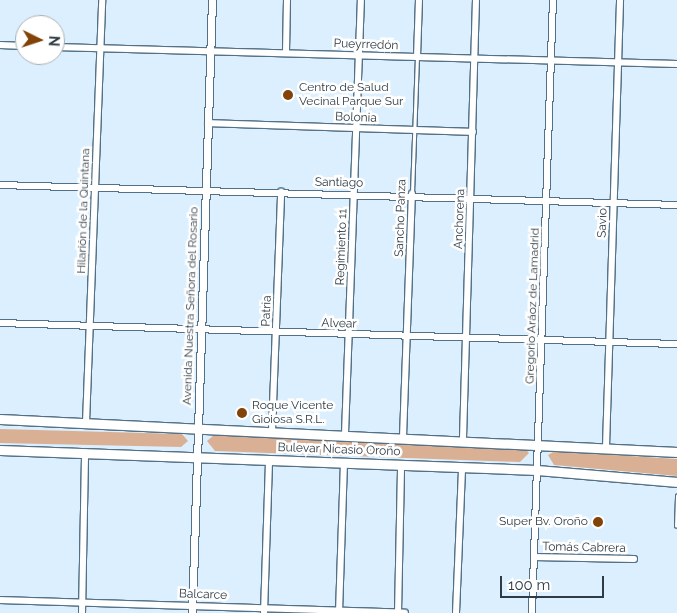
<!DOCTYPE html>
<meta charset="utf-8">
<style>
body{margin:0}
#map{position:relative;width:677px;height:613px;overflow:hidden;background:#dceffe;font-family:Raleway,sans-serif}
div>[style]{position:absolute}
[style*='--x']{left:calc(var(--x)*1px);top:calc(var(--y)*1px);width:calc(var(--w)*1px);rotate:calc(var(--a)*1deg)}
.green>*{inset:0;background:#dab095}
.roads{filter:drop-shadow(1px 0 #537086) drop-shadow(-1px 0 #537086) drop-shadow(0 1px #537086) drop-shadow(0 -1px #537086)}
.service>*{height:2.5px;margin:-1.25px;padding:0 1.25px;transform-origin:1.25px;border-radius:1.25px;background:#fff}
.minor>*{height:5.5px;margin:-2.75px;padding:0 2.75px;transform-origin:2.75px;border-radius:2.75px;background:#fff}
.tertiary>*{height:7px;margin:-3.5px;padding:0 3.5px;transform-origin:3.5px;border-radius:3.5px;background:#fff}
.primary>*{height:9px;margin:-4.5px;padding:0 4.5px;transform-origin:4.5px;border-radius:4.5px;background:#fff}
.dots>*{width:14px;height:14px;translate:-50% -50%;box-sizing:border-box;border:2px solid #fff;border-radius:50%}
span{translate:-50% -50%;white-space:nowrap;text-align:center;line-height:1.15;-webkit-text-stroke:5px #fff;paint-order:stroke}
.street-label{font-size:12px;color:#2e3b44}
.poi-label{font-size:12px;color:#2e3b44}
.left{translate:0 -50%;text-align:left}
.right{translate:-100% -50%;text-align:right}
.north{position:absolute;left:15px;top:15px;width:50px;height:50px;box-sizing:border-box;background:#fff;border:1px solid #abb1b4;border-radius:50%;rotate:94deg;font-size:14px;font-weight:700;line-height:20px;text-align:center;color:#2e3b44}
.north::after{content:'';display:block;margin:auto;width:18px;height:22px;background:#824208;clip-path:polygon(50% 0,100% 100%,50% 72%,0 100%)}
.scale{position:absolute;left:500px;top:576px;width:104px;height:22px;box-sizing:border-box;border:2px solid #2e3b44;border-top:0;padding-left:6px;font-size:15px;line-height:18px;white-space:nowrap;color:#2e3b44;-webkit-text-stroke:4px #fff;paint-order:stroke}
</style>
<div id="map">
<div class="green">
<div style="clip-path:polygon(0 429px,182px 434px,188px 441px,181px 447px,0 443px)"></div>
<div style="clip-path:polygon(214px 435px,522px 445px,529px 453px,520px 462px,215px 451px,207px 441px)"></div>
<div style="clip-path:polygon(555px 451px,677px 459px,677px 476px,554px 465px,548px 455px)"></div>
</div>
<div class="roads">
<div class="service">
<div style="--x:412;--y:193;--w:134;--a:-87.9"></div>
<div style="--x:676;--y:526;--w:30;--a:-88"></div>
</div>
<div class="minor">
<div style="--x:0;--y:45;--w:25;--a:2"></div>
<div style="--x:55;--y:47;--w:622;--a:1.57"></div>
<div style="--x:286;--y:52;--w:52;--a:-88.9"></div>
<div style="--x:417;--y:57;--w:57;--a:-88"></div>
<div style="--x:208;--y:123;--w:265;--a:1.9"></div>
<div style="--x:0;--y:185;--w:677;--a:1.69"></div>
<div style="--x:0;--y:323;--w:677;--a:1.78"></div>
<div style="--x:86;--y:423;--w:423;--a:-87.8"></div>
<div style="--x:272;--y:431;--w:239;--a:-87.8"></div>
<div style="--x:345;--y:434;--w:434;--a:-87.9"></div>
<div style="--x:403;--y:437;--w:243;--a:-87.9"></div>
<div style="--x:463;--y:438;--w:438;--a:-88.3"></div>
<div style="--x:606;--y:447;--w:447;--a:-88.2"></div>
<div style="--x:534;--y:557;--w:100;--a:1.1"></div>
<div style="--x:0;--y:600;--w:405;--a:1.8"></div>
<div style="--x:82;--y:613;--w:160;--a:-88.9"></div>
<div style="--x:264;--y:613;--w:153;--a:-88.1"></div>
<div style="--x:339;--y:613;--w:150;--a:-88.1"></div>
<div style="--x:398;--y:613;--w:148;--a:-88.8"></div>
<div style="--x:456;--y:613;--w:146;--a:-87.6"></div>
<div style="--x:532;--y:613;--w:613;--a:-88.04"></div>
</div>
<div class="tertiary">
<div style="--x:192;--y:613;--w:613;--a:-88.13"></div>
</div>
<div class="primary">
<div style="--x:0;--y:419;--w:678;--a:2.79"></div>
<div style="--x:0;--y:450;--w:537;--a:2.13"></div>
<div style="--x:537;--y:470;--w:141;--a:4.9"></div>
</div>
</div>
<div class="dots">
<div style="left:288px;top:95px;background:#824208"></div>
<div style="left:242px;top:413px;background:#824208"></div>
<div style="left:598px;top:522px;background:#824208"></div>
</div>
<div class="street-label">
<span style="left:366px;top:45px;rotate:2deg">Pueyrredón</span>
<span style="left:356px;top:118px;rotate:2deg">Bolonia</span>
<span style="left:339px;top:183px;rotate:1deg">Santiago</span>
<span style="left:84px;top:211px;rotate:-88deg">Hilarión de la Quintana</span>
<span style="left:401px;top:218px;rotate:-88deg">Sancho Panza</span>
<span style="left:460px;top:219px;rotate:-88deg">Anchorena</span>
<span style="left:603px;top:223px;rotate:-88deg">Savio</span>
<span style="left:342px;top:247px;rotate:-88deg">Regimiento 11</span>
<span style="left:191px;top:306px;rotate:-88deg">Avenida Nuestra Señora del Rosario</span>
<span style="left:533px;top:306px;rotate:-88deg">Gregorio Aráoz de Lamadrid</span>
<span style="left:267px;top:311px;rotate:-88deg">Patria</span>
<span style="left:339px;top:324px;rotate:2deg">Alvear</span>
<span style="left:339px;top:450px;rotate:2deg">Bulevar Nicasio Oroño</span>
<span style="left:584px;top:548px;rotate:1deg">Tomás Cabrera</span>
<span style="left:203px;top:595px;rotate:2deg">Balcarce</span>
</div>
<div class="poi-label">
<span class="left" style="left:299px;top:95px">Centro de Salud<br>Vecinal Parque Sur</span>
<span class="left" style="left:252px;top:413px">Roque Vicente<br>Gioiosa S.R.L.</span>
<span class="right" style="left:588px;top:522px">Super Bv. Oroño</span>
</div>
<div class="north">N</div>
<div class="scale">100 m</div>
</div>
